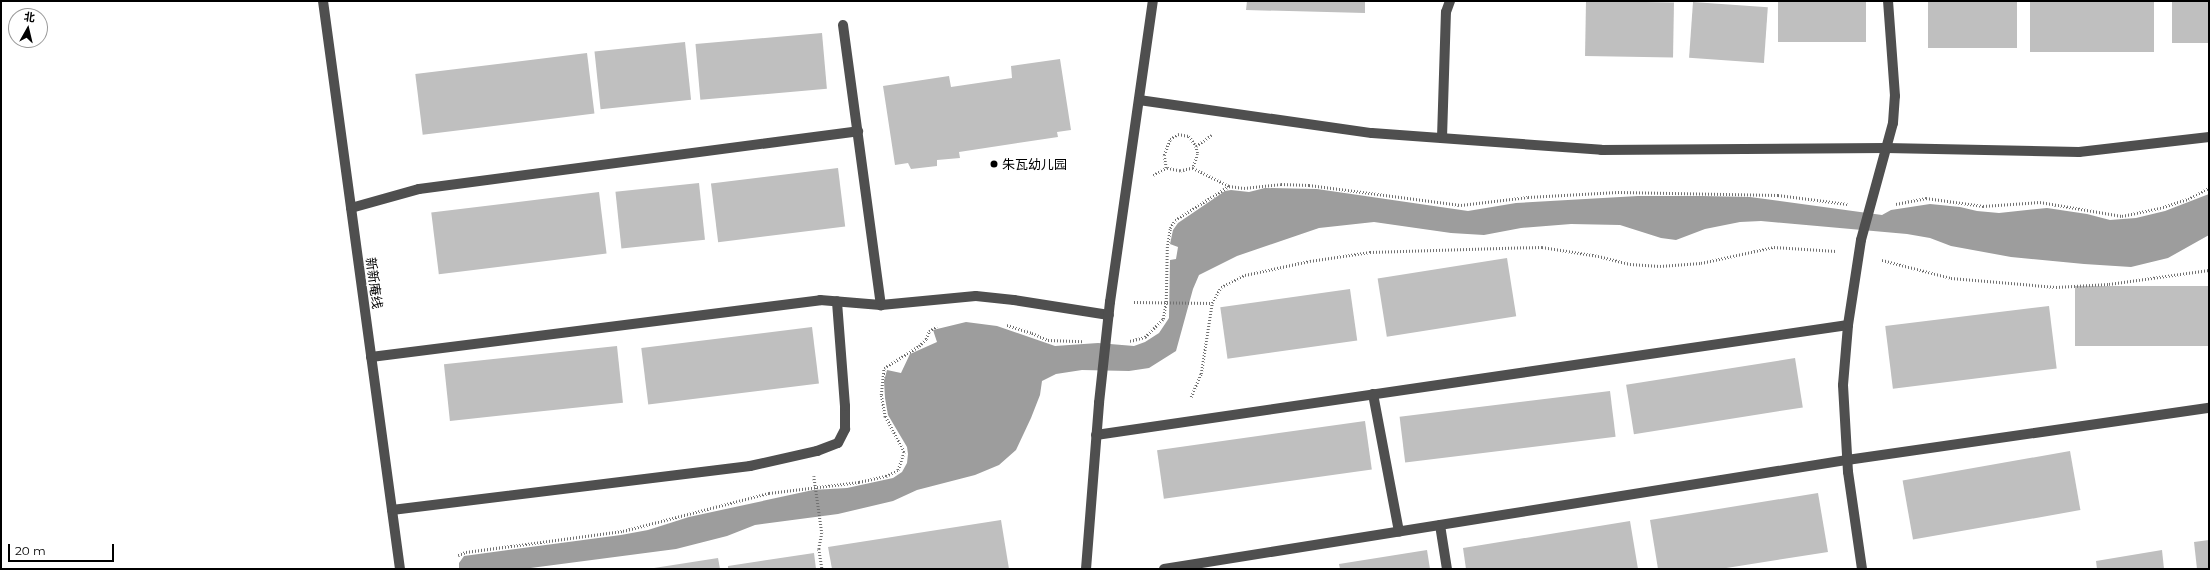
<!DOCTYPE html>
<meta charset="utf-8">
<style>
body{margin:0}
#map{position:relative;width:2210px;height:570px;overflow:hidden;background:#fff;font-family:Montserrat,"Noto Sans SC",sans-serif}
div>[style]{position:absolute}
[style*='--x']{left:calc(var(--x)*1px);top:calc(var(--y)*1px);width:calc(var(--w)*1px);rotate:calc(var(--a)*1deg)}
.water>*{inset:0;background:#9d9d9d}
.building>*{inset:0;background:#bfbfbf;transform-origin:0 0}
.path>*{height:2.5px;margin-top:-1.25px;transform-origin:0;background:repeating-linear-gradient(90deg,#717171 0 1px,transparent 0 3px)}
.minor>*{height:10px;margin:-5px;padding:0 5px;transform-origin:5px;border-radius:5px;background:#4f4f4f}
.dots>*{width:11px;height:11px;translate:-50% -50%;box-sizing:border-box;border:2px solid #fff;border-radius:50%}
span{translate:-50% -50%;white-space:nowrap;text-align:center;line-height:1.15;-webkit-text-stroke:3px #fff;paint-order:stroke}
.poi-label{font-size:13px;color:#000}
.left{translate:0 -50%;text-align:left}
.street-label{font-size:13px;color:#000}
.frame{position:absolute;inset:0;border:2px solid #000;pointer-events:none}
.north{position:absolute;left:8px;top:8px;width:40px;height:40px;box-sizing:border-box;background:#fff;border:1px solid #999;border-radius:50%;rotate:8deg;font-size:11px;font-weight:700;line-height:16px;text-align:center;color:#000}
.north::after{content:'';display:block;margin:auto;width:14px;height:18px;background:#000;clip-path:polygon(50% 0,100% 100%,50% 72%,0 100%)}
.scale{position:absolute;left:8px;top:544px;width:106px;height:18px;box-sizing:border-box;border:2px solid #000;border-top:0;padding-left:5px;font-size:12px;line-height:14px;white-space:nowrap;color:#000;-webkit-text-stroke:3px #fff;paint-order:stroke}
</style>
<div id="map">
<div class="water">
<div style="clip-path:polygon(1265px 188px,1317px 189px,1468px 211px,1516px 203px,1638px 196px,1702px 196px,1750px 197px,1882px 215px,1891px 210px,1930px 204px,1960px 207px,1977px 211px,1999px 213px,2047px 208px,2087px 214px,2110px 220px,2136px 218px,2165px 211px,2209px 194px,2209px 235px,2168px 258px,2131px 267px,2084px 264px,2011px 257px,1951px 246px,1930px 238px,1907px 234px,1761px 221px,1740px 222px,1705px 229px,1676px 240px,1661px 238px,1620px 225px,1571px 224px,1521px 228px,1484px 235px,1451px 233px,1374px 222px,1319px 228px,1237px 256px,1199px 275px,1193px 289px,1176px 351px,1149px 368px,1129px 371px,1082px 370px,1056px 374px,1042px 381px,1040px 395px,1031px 418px,1016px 450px,999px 465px,975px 475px,917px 490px,893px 501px,838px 514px,755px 525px,727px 536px,676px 549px,523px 569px,459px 569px,459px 563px,464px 556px,621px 535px,648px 530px,689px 517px,813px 490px,847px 488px,893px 478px,902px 472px,907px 463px,908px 454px,907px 447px,888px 415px,885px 398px,884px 381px,887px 370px,901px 373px,910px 354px,937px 342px,933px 330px,966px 322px,997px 326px,1055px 346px,1098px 343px,1134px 346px,1145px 342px,1159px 333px,1169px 318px,1170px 260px,1176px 259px,1178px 247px,1170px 244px,1173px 230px,1178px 223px,1225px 191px,1231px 190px,1249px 192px)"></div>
</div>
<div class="building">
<div style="clip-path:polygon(1247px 1px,1365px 1px,1365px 13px,1246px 10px)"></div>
<div style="left:1586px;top:1px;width:88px;height:55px;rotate:1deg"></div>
<div style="left:1778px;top:1px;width:88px;height:41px"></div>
<div style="left:1928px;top:1px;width:89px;height:47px"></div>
<div style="left:2030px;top:1px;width:124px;height:51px"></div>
<div style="left:2172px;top:1px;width:37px;height:42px"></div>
<div style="left:1693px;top:2px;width:75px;height:56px;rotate:4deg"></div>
<div style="left:822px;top:33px;width:56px;height:127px;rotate:85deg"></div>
<div style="left:685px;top:42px;width:58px;height:91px;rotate:84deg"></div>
<div style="left:587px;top:53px;width:61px;height:173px;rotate:83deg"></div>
<div style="clip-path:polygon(1060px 59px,1071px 130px,1057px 132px,1058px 137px,959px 152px,960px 158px,937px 160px,937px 166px,911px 169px,908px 163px,895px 165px,883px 86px,949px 76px,951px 87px,1012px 78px,1011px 66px)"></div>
<div style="left:838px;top:168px;width:59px;height:128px;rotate:83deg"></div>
<div style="left:699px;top:183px;width:57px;height:84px;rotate:84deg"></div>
<div style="left:599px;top:192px;width:62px;height:169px;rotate:83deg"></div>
<div style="left:1507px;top:258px;width:59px;height:131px;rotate:81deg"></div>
<div style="left:2209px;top:286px;width:60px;height:134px;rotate:90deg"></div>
<div style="left:1350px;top:289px;width:52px;height:131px;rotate:82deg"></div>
<div style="left:2049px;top:306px;width:63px;height:165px;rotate:83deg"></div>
<div style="left:812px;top:327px;width:57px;height:172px;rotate:83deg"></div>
<div style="left:617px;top:346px;width:57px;height:174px;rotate:84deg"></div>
<div style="left:1795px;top:358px;width:50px;height:171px;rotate:81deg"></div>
<div style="left:1610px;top:391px;width:46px;height:212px;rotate:83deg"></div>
<div style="left:1365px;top:421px;width:49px;height:210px;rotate:82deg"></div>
<div style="left:2070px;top:451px;width:60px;height:170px;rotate:80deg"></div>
<div style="clip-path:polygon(1818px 493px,1828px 552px,1720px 569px,1658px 569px,1650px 520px)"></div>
<div style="clip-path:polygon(1001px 520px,1009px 569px,832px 569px,828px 547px)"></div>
<div style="clip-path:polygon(1630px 521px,1638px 569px,1466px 569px,1463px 548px)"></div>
<div style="clip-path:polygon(2209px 540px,2209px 569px,2197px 569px,2194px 542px)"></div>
<div style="clip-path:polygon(1427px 550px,1430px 569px,1340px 569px,1339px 564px)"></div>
<div style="clip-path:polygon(2162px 550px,2164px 569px,2097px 569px,2096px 561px)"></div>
<div style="clip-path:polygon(814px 553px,816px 569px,728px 569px,728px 566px)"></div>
<div style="clip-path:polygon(718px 558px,720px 569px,654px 569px,654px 568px)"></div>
</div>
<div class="path">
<div style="--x:1196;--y:146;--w:19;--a:-35"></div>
<div style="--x:1193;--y:168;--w:40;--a:26.6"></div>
<div style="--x:1153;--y:175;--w:15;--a:-28"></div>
<div style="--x:1166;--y:168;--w:13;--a:-99"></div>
<div style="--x:1164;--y:155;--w:17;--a:-69"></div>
<div style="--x:1170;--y:139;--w:9;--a:-32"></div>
<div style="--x:1178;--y:134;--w:11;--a:10"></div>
<div style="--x:1189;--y:136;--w:12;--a:55"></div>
<div style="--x:1196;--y:146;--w:8;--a:76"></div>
<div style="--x:1198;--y:154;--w:15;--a:110"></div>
<div style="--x:1193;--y:168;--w:13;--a:167"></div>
<div style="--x:1180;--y:171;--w:14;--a:-168"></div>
<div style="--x:1896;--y:204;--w:31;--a:-11"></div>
<div style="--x:1926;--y:198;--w:58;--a:8"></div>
<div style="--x:1983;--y:206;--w:57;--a:-4"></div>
<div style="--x:2040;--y:202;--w:83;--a:9.7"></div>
<div style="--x:2122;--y:216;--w:39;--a:-12"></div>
<div style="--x:2160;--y:208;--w:29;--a:-18"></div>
<div style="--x:2188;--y:199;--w:24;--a:-28"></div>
<div style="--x:1882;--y:260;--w:71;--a:14.6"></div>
<div style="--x:1951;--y:278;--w:105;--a:4.9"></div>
<div style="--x:2056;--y:287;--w:53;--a:-3.2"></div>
<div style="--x:2109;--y:284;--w:101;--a:-8"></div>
<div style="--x:1134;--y:302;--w:78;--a:0.7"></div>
<div style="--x:1007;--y:325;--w:26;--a:18"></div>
<div style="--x:1032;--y:333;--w:17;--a:24"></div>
<div style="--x:1048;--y:340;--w:35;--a:2"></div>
<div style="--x:1130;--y:341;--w:16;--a:-15"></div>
<div style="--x:1145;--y:337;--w:25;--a:-45"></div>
<div style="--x:1163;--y:319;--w:17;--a:-80"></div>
<div style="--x:1166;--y:302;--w:54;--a:-88.9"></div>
<div style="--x:1167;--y:248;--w:20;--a:-81"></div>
<div style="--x:1170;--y:228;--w:9;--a:-58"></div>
<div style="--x:1175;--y:220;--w:64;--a:-32.2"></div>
<div style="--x:1229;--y:186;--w:15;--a:8"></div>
<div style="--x:1244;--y:188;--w:37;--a:-6"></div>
<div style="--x:1281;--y:184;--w:28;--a:2"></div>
<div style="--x:1309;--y:185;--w:153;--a:7.5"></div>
<div style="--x:1461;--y:205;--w:67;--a:-6.8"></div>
<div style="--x:1528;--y:197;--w:90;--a:-3.2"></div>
<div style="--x:1618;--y:192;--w:160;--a:1.1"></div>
<div style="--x:1778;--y:195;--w:70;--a:7.4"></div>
<div style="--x:1191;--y:397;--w:25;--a:-67"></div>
<div style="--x:1201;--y:374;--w:72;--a:-81.2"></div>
<div style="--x:1212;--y:303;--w:18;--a:-61"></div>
<div style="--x:1221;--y:287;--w:27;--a:-27"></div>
<div style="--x:1245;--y:275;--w:66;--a:-12.2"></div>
<div style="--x:1310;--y:261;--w:61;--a:-8.5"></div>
<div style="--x:1370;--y:252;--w:172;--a:-1.7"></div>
<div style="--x:1542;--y:247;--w:57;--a:9.1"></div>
<div style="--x:1598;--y:256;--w:33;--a:14"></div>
<div style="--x:1630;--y:264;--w:30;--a:4"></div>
<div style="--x:1660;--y:266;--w:41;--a:-4.2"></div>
<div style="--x:1701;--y:263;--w:75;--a:-12.4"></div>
<div style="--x:1774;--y:247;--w:62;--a:3.7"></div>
<div style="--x:814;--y:476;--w:58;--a:82"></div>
<div style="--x:822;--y:533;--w:16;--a:101"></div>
<div style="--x:819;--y:549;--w:20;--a:81"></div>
<div style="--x:458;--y:555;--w:9;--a:-21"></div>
<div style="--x:466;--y:552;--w:158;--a:-7.6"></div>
<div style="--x:623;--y:531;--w:151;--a:-14.6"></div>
<div style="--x:769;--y:493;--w:91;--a:-7"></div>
<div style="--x:859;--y:482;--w:28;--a:-13"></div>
<div style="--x:886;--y:476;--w:13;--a:-27"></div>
<div style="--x:898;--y:470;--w:19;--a:-72"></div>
<div style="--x:904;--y:452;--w:40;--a:-118"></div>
<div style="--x:885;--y:417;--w:22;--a:-100"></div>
<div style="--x:881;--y:395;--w:27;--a:-84"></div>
<div style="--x:884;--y:368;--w:41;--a:-32.2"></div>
<div style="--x:919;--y:346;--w:10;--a:-45"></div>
<div style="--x:926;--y:339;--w:9;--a:-69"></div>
<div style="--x:929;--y:331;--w:9;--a:-32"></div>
</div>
<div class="minor">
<div style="--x:323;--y:1;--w:573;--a:82.28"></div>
<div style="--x:843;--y:25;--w:283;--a:82.3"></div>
<div style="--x:1139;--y:100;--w:235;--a:8.1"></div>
<div style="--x:1372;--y:133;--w:230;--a:4.2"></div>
<div style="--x:1601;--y:150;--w:285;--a:-0.4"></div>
<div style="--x:1886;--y:148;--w:193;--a:1.2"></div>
<div style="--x:2079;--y:152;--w:131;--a:-6.6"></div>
<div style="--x:1442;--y:138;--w:126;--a:-88.2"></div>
<div style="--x:1446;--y:12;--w:12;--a:-70"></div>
<div style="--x:351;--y:208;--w:71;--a:-15.6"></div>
<div style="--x:419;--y:189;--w:443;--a:-7.5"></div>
<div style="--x:371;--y:357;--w:453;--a:-7.2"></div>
<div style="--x:820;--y:300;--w:61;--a:4.7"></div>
<div style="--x:881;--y:305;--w:95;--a:-5.4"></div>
<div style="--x:976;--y:296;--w:38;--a:6"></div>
<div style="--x:1014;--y:300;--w:96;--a:9"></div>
<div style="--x:1373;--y:394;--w:140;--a:79.3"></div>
<div style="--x:1096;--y:435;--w:760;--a:-8.32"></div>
<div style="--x:392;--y:510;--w:361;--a:-7"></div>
<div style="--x:750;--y:466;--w:69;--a:-12.6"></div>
<div style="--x:817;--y:451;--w:22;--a:-21"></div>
<div style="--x:838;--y:443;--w:16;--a:-63"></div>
<div style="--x:845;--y:429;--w:23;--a:-90"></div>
<div style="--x:845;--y:406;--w:105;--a:-94.4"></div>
<div style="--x:1440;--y:525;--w:45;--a:81"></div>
<div style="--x:1086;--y:569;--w:167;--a:-85.5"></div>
<div style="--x:1099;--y:403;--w:102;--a:-83.8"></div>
<div style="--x:1110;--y:302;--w:304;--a:-81.9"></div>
<div style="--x:1164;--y:569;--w:692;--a:-9.07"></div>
<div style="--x:1847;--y:460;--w:366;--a:-8.2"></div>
<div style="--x:1862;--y:569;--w:98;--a:-98.2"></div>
<div style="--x:1848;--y:472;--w:87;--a:-93.3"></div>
<div style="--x:1843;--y:385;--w:60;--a:-85.2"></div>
<div style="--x:1848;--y:325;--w:86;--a:-81.3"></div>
<div style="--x:1861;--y:240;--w:121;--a:-74.7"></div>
<div style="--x:1893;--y:123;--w:27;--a:-86"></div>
<div style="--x:1895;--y:96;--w:95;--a:-94.2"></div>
</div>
<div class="dots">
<div style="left:994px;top:164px;background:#000"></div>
</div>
<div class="poi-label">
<span class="left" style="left:1002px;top:164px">朱瓦幼儿园</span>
</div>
<div class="street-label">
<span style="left:374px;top:283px;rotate:82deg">新新庵线</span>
</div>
<div class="frame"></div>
<div class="north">北</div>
<div class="scale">20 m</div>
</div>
